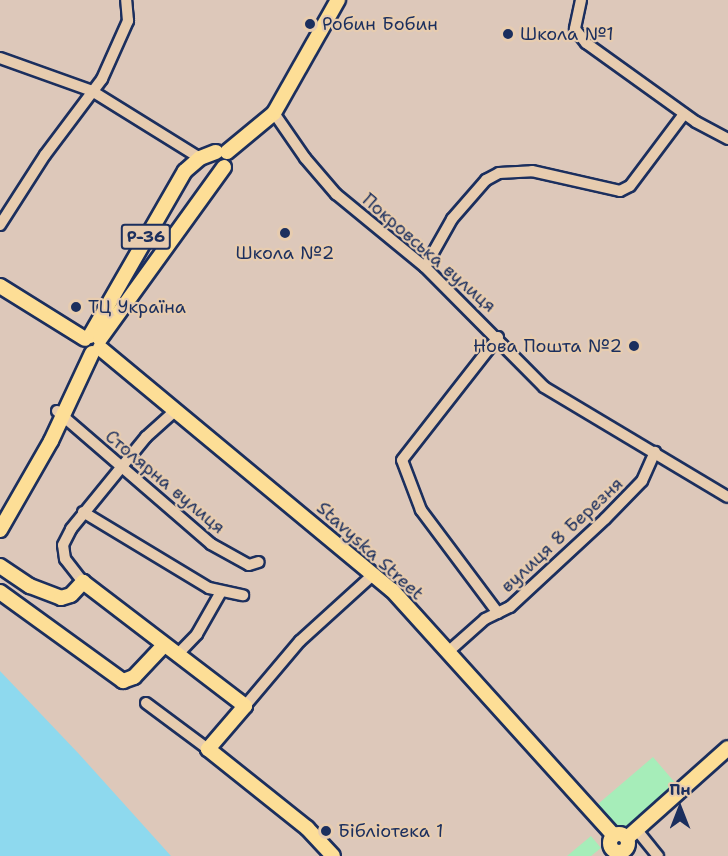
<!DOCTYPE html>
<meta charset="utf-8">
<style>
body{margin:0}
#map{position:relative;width:728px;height:856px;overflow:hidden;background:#ddc8ba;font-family:"Shantell Sans",sans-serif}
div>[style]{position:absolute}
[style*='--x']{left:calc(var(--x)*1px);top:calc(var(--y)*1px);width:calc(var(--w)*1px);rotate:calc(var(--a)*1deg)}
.green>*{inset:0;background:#a6edb9}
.water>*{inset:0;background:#8ed9ee}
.roads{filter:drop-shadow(2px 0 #1b2f5e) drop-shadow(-2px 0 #1b2f5e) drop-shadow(0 2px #1b2f5e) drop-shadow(0 -2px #1b2f5e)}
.minor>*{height:10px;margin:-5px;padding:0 5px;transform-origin:5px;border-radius:5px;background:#e7ccaf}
.major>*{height:14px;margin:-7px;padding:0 7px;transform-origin:7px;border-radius:7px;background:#fdde96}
.major>.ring{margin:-7px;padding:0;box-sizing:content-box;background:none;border:14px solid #fdde96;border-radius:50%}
.dots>*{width:16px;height:16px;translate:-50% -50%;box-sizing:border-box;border:3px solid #e7ccaf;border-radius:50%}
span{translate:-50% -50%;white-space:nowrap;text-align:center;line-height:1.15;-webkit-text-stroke:4.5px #e7ccaf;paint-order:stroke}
.shield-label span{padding:2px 4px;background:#e7ccaf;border:2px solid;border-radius:4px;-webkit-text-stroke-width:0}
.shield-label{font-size:16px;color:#1b2f5e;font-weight:700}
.poi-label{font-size:18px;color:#1b2f5e}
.left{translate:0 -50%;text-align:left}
.right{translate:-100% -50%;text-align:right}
.street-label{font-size:18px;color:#1b2f5e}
.north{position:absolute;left:650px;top:778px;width:60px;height:60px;-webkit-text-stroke:4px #e7ccaf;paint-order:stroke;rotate:0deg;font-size:16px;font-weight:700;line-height:24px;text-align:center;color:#1b2f5e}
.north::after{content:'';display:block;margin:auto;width:21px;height:27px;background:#1b2f5e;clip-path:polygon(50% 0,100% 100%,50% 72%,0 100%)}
</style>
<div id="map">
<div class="green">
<div style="clip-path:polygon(653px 757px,677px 785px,626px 829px,619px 828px,598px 804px)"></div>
<div style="clip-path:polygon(591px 836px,601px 848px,591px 856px,567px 856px)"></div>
</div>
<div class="water">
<div style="clip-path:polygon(0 671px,79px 754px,171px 856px,0 856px)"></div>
</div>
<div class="roads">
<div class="minor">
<div style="--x:581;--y:0;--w:30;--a:102"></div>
<div style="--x:575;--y:29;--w:18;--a:52"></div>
<div style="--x:586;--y:43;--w:135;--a:35.7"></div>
<div style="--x:696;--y:122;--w:36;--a:28"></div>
<div style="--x:0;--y:58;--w:98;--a:19.7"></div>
<div style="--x:92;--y:91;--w:127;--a:31.8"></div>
<div style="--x:274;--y:113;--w:55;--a:55.4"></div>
<div style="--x:305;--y:158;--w:48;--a:49.3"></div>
<div style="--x:336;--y:194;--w:115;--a:39.4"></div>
<div style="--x:425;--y:267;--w:169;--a:45.2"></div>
<div style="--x:544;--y:387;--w:214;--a:30.9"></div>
<div style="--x:0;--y:225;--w:83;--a:-57.3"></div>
<div style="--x:45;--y:155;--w:95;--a:-53.1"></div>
<div style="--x:102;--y:79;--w:64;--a:-65.9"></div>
<div style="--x:128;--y:21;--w:21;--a:-95"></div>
<div style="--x:425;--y:267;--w:55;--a:-60.6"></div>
<div style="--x:452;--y:219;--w:52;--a:-48.9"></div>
<div style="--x:486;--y:180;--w:15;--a:-28"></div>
<div style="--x:499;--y:173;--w:33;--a:-3"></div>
<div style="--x:532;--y:171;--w:90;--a:12.8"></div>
<div style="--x:620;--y:191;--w:11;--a:-27"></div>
<div style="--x:630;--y:186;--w:90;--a:-53.1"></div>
<div style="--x:57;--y:411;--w:203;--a:40.8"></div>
<div style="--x:211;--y:544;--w:43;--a:28.9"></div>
<div style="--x:249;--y:565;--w:10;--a:-17"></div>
<div style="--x:83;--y:512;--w:147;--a:31.1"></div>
<div style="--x:209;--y:588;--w:35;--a:12"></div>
<div style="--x:83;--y:582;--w:29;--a:-128"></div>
<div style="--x:65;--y:559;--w:14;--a:-98"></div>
<div style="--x:63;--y:545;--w:18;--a:-63"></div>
<div style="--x:71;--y:529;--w:119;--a:-50.8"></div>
<div style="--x:146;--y:437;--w:40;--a:-42"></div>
<div style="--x:498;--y:613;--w:129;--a:-126.8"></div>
<div style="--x:421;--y:510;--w:53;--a:-110.8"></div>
<div style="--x:402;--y:460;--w:156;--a:-52"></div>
<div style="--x:449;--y:651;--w:48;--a:-41.6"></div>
<div style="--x:485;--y:619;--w:28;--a:-26"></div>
<div style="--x:510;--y:607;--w:129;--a:-42.8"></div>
<div style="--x:605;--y:519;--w:53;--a:-45.8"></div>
<div style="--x:642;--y:481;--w:32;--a:-66"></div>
<div style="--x:177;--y:655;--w:29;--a:-46"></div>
<div style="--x:197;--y:634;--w:48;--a:-60.3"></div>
<div style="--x:146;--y:703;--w:77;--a:36.6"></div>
<div style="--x:245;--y:706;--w:85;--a:-49.8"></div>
<div style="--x:300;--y:641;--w:100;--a:-42.2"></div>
<div style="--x:636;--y:829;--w:35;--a:51"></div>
</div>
<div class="major">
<div style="--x:227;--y:152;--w:61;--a:-39.7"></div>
<div style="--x:274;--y:113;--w:130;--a:-60.5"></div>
<div style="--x:0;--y:286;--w:100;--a:31.9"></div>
<div style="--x:90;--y:336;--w:190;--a:-60.1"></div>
<div style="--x:185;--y:171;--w:20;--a:-41"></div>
<div style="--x:200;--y:158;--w:17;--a:-21"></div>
<div style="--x:100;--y:339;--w:212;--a:-54.2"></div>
<div style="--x:100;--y:348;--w:379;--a:39.7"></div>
<div style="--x:392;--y:590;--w:331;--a:47.9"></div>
<div style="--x:0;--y:530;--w:103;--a:-60.2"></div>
<div style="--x:51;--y:441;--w:97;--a:-65"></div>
<div style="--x:0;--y:566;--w:36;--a:34"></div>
<div style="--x:30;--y:586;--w:33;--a:21"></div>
<div style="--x:61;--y:598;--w:10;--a:-17"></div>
<div style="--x:71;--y:595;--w:18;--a:-47"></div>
<div style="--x:83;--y:582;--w:204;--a:37.4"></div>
<div style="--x:245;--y:706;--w:57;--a:130.7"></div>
<div style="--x:208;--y:749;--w:127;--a:38.6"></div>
<div style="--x:307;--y:828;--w:38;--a:47"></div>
<div style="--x:0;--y:592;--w:152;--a:35.9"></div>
<div style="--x:123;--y:681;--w:12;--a:-20"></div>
<div style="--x:134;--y:677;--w:44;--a:-46.8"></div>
<div class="ring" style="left:610px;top:834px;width:4px;height:4px"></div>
<div style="--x:627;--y:838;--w:135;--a:-41.7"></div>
</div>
</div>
<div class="dots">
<div style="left:310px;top:24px;background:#1b2f5e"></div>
<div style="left:508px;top:34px;background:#1b2f5e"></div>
<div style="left:285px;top:233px;background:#1b2f5e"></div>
<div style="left:76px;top:307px;background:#1b2f5e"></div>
<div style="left:634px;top:346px;background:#1b2f5e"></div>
<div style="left:326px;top:831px;background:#1b2f5e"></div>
</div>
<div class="shield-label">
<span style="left:146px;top:237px">Р-36</span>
</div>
<div class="poi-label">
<span class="left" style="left:322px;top:24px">Робин Бобин</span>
<span class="left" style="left:520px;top:34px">Школа №1</span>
<span style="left:285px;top:253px">Школа №2</span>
<span class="left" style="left:88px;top:307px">ТЦ Україна</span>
<span class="right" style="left:622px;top:346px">Нова Пошта №2</span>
<span class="left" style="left:338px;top:831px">Бібліотека 1</span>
</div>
<div class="street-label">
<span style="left:429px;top:253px;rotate:41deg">Покровська вулиця</span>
<span style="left:165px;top:482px;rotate:40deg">Столярна вулиця</span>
<span style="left:562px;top:535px;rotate:-43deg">вулиця 8 Березня</span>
<span style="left:370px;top:551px;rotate:42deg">Stavyska Street</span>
</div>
<div class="north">Пн</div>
</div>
